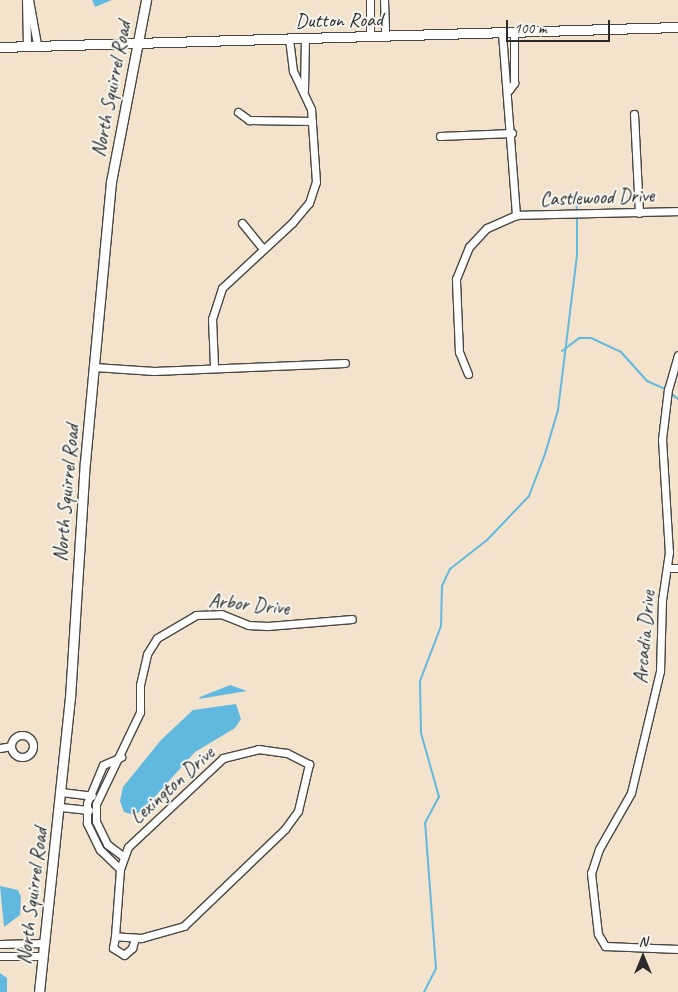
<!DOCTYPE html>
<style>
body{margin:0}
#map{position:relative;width:678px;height:992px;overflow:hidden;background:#f4e3cc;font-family:Caveat,sans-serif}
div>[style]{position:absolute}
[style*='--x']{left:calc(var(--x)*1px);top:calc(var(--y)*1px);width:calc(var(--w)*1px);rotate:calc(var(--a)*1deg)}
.water>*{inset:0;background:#62b9df}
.stream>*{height:2px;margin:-1px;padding:0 1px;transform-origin:1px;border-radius:1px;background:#62b9df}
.roads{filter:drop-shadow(1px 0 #494743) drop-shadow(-1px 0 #494743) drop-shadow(0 1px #494743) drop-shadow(0 -1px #494743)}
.minor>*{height:7px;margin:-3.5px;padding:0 3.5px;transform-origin:3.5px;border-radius:3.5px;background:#fff}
.minor>.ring{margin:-3.5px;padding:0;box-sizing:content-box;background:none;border:7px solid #fff;border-radius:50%}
.tertiary>*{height:9px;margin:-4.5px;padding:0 4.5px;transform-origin:4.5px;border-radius:4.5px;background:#fff}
span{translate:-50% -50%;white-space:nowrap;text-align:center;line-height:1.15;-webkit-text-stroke:4px #f6f6f2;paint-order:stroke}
.street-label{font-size:20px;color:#2b2b2b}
.north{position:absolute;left:618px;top:932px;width:50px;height:50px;-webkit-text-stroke:4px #f6f6f2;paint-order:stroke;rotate:0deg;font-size:14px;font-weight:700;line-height:20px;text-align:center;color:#2b2b2b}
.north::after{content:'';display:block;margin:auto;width:18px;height:22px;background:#2b2b2b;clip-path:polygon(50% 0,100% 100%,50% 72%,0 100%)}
.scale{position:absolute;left:506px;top:20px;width:104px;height:22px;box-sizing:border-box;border:2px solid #2b2b2b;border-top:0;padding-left:6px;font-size:15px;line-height:18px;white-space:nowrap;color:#2b2b2b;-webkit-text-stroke:4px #f6f6f2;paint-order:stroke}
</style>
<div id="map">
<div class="water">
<div style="clip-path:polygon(92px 0,112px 0,95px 7px)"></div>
<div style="clip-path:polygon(230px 685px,247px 691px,199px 699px,200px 697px)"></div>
<div style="clip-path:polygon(236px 704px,241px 719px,235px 728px,195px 752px,143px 810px,134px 815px,124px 812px,120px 801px,123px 787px,161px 740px,193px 710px)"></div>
<div style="clip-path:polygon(0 886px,18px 890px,21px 897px,20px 915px,4px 927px)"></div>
<div style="clip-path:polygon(0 973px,7px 978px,7px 992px,0 992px)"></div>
</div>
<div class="stream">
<div style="--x:576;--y:201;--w:10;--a:84"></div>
<div style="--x:562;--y:351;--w:21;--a:-37"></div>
<div style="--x:579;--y:338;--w:12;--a:0"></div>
<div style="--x:591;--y:338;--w:33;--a:25"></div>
<div style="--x:621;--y:352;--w:39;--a:48"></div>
<div style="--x:647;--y:381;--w:20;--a:24"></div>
<div style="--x:669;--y:392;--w:11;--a:38"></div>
<div style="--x:424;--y:992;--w:27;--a:-63"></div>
<div style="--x:436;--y:968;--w:145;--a:-94.3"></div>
<div style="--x:425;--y:823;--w:30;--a:-62"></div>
<div style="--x:439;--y:797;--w:66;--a:-105.7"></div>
<div style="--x:421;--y:733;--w:52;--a:-91.1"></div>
<div style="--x:420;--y:681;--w:59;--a:-69.1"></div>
<div style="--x:441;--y:626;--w:40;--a:-88.6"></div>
<div style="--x:442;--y:586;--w:19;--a:-65"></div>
<div style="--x:450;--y:569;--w:47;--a:-38.1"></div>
<div style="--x:487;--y:540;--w:61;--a:-46.3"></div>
<div style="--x:529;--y:496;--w:45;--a:-69.1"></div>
<div style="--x:545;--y:454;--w:46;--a:-73.5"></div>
<div style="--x:558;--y:410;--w:155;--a:-83"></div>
<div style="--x:577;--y:256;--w:40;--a:-90"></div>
</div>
<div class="roads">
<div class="minor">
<div style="--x:26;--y:0;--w:45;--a:88.7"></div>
<div style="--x:29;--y:0;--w:45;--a:79.7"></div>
<div style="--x:384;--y:0;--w:37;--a:88"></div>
<div style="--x:502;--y:33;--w:183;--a:85.6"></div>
<div style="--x:370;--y:37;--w:37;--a:-90"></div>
<div style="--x:304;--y:90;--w:52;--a:-88.9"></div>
<div style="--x:509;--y:90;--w:9;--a:-54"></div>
<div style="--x:514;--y:83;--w:50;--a:-90"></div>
<div style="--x:238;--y:112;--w:14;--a:36"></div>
<div style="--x:249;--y:120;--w:63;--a:0.9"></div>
<div style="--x:634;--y:114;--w:99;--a:87.1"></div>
<div style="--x:440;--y:136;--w:72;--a:-2.4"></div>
<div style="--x:242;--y:223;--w:33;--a:51"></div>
<div style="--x:678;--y:355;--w:35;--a:106"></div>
<div style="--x:668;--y:389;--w:50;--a:96.8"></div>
<div style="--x:662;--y:439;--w:113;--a:86.5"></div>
<div style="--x:669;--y:552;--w:49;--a:98.3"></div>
<div style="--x:662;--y:600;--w:71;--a:91.6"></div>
<div style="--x:660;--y:671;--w:125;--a:103.4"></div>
<div style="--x:631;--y:793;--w:64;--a:119.7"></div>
<div style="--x:599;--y:849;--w:25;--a:108"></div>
<div style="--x:591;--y:873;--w:61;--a:83.5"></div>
<div style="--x:598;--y:934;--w:14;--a:60"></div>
<div style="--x:605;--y:946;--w:73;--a:2.4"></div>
<div style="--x:214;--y:366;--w:47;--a:-92.4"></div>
<div style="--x:212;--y:319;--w:33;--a:-72"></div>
<div style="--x:222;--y:288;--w:96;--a:-42.9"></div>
<div style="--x:292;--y:223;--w:26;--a:-50"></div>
<div style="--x:309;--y:203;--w:22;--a:-72"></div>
<div style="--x:316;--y:182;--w:73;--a:-93.9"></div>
<div style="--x:311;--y:109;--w:42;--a:-115.3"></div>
<div style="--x:293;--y:71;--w:32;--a:-97"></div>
<div style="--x:94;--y:367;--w:60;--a:3.8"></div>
<div style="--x:154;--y:371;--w:191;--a:-2.4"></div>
<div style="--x:468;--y:374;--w:24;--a:-112"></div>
<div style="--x:459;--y:352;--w:73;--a:-92.4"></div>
<div style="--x:456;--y:279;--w:35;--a:-68"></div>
<div style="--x:469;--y:247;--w:26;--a:-47"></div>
<div style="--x:487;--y:228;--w:32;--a:-24"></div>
<div style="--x:516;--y:215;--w:162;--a:-1.4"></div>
<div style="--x:667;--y:568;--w:11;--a:0"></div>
<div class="ring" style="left:11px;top:735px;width:15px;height:15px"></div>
<div style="--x:0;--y:748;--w:11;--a:-10"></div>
<div style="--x:258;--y:749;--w:29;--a:8"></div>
<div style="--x:287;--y:753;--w:25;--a:27"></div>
<div style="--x:309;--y:764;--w:48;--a:103.2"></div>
<div style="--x:298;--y:811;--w:22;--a:126"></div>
<div style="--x:285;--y:829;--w:140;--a:136.2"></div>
<div style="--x:184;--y:926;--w:45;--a:164.4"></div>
<div style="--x:141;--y:938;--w:26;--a:-176"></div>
<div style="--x:115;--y:936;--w:67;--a:-85.7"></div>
<div style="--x:120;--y:869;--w:23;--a:-70"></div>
<div style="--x:128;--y:847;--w:130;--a:-43.1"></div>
<div style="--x:223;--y:758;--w:36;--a:-14"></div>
<div style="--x:61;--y:792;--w:31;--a:7"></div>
<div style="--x:60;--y:807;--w:29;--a:6"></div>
<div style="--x:124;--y:857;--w:21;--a:-143"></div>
<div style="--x:107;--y:844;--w:25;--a:-116"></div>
<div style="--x:96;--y:821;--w:17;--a:-90"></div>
<div style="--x:96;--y:804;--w:102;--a:-64.4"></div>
<div style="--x:140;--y:712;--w:27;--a:-90"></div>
<div style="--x:140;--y:685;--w:32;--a:-77"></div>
<div style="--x:147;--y:654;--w:19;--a:-58"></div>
<div style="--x:157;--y:638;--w:45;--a:-30.5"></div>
<div style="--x:196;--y:615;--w:25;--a:-2"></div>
<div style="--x:221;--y:614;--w:29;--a:22"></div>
<div style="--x:248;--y:625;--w:20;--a:3"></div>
<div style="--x:268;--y:626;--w:84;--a:-4.8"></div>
<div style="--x:120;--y:869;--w:28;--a:-136"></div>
<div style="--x:100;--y:850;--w:30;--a:-116"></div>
<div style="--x:87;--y:823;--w:20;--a:-90"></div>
<div style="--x:87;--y:803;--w:41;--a:-67.2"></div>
<div style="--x:103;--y:765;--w:20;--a:-24"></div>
<div style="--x:115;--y:936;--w:12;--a:99"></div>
<div style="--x:113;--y:948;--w:13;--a:32"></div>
<div style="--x:124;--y:955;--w:11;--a:-41"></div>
<div style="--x:132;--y:948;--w:10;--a:-73"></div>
<div style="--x:0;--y:944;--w:44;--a:-1.3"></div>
<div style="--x:0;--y:956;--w:42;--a:0"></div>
</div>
<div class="tertiary">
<div style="--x:0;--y:47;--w:678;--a:-1.69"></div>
<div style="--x:39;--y:992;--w:296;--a:-84"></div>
<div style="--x:70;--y:698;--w:236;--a:-86.4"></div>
<div style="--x:85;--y:462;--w:281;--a:-84.7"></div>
<div style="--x:111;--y:182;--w:185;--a:-79.1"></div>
</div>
</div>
<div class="street-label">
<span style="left:339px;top:20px;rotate:-1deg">Dutton Road</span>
<span style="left:111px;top:89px;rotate:-79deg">North Squirrel Road</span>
<span style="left:597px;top:197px;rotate:-2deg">Castlewood Drive</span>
<span style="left:66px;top:493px;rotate:-85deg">North Squirrel Road</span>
<span style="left:249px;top:604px;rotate:6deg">Arbor Drive</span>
<span style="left:644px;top:637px;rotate:-85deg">Arcadia Drive</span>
<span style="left:172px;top:785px;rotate:-42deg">Lexington Drive</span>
<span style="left:32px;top:896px;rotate:-83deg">North Squirrel Road</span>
</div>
<div class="north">N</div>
<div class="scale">100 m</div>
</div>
